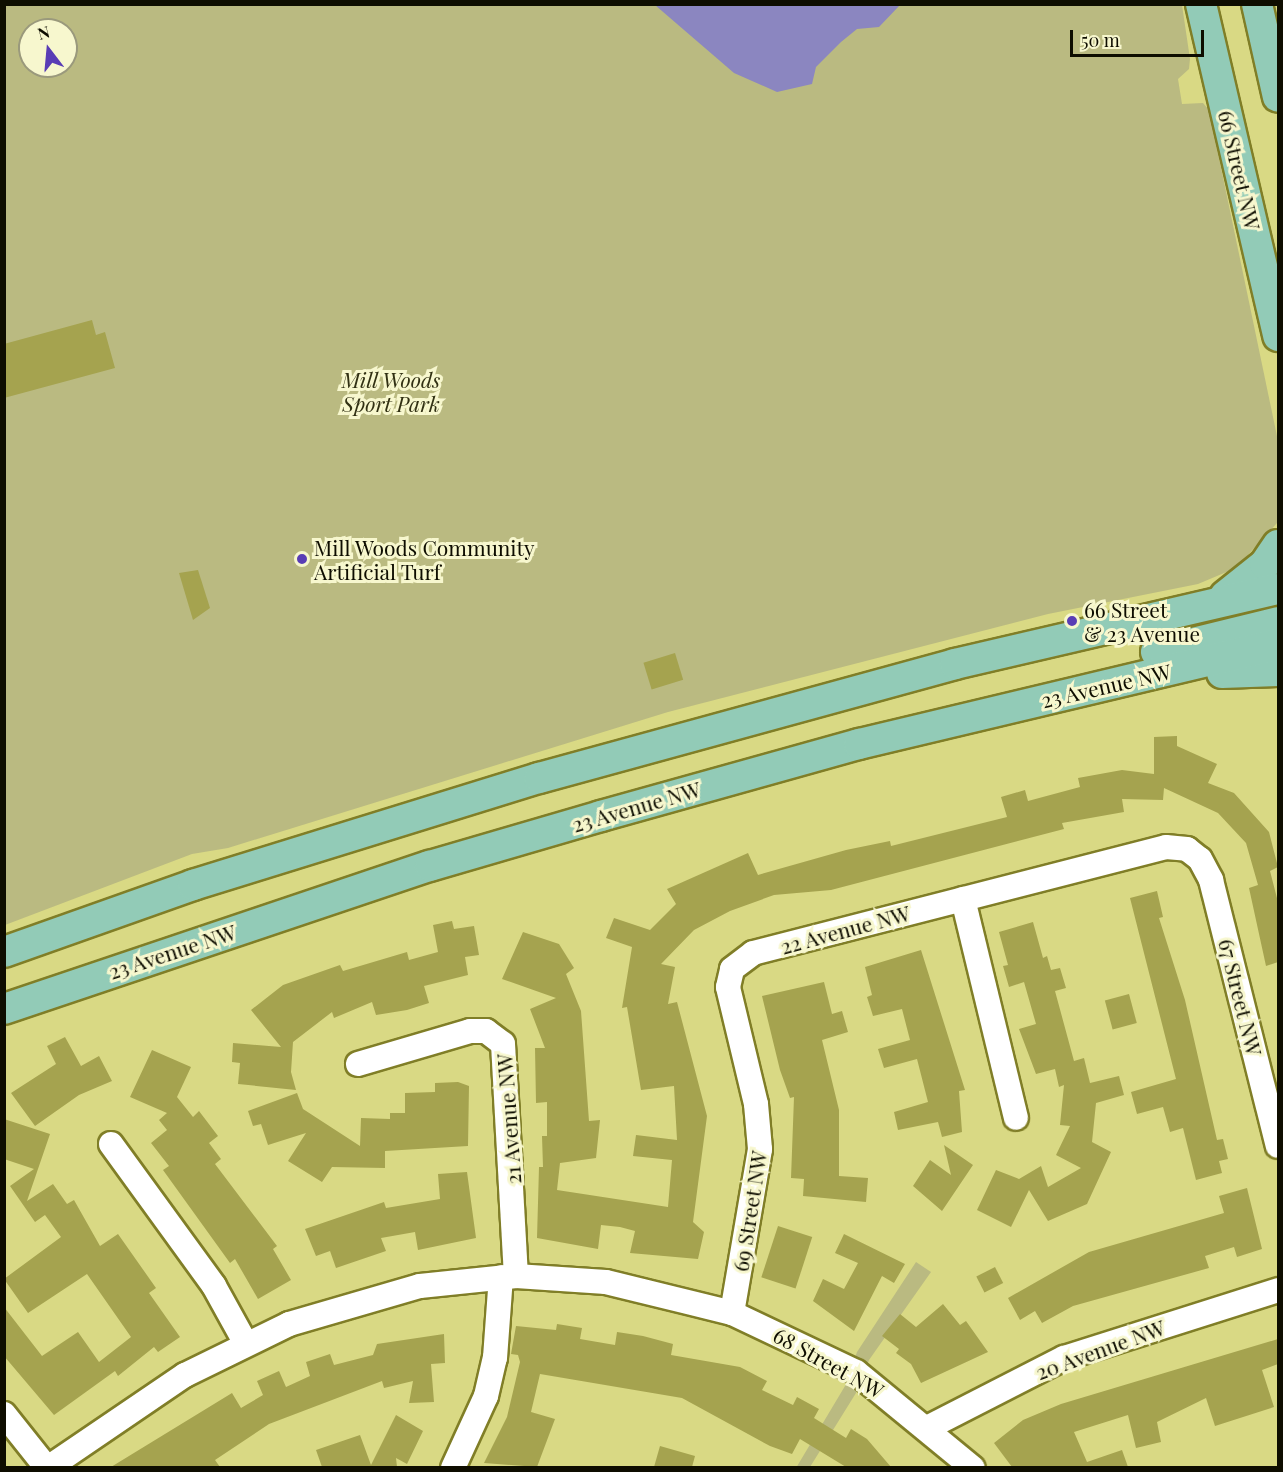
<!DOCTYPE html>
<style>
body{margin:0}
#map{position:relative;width:1283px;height:1472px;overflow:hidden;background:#d9d984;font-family:"Playfair Display",serif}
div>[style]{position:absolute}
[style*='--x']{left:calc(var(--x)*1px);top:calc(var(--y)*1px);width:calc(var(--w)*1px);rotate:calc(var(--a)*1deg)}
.green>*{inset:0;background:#baba81}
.water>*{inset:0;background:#8b86c0}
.building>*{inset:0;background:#a5a34f;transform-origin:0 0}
.roads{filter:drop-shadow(2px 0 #807e27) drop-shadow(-2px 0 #807e27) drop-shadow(0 2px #807e27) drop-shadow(0 -2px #807e27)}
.minor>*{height:24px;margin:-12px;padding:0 12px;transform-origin:12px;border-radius:12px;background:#fff}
.major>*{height:30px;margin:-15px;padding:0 15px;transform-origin:15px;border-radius:15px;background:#92cbb7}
.dots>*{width:16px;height:16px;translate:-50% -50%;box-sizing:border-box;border:3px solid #f7f7ce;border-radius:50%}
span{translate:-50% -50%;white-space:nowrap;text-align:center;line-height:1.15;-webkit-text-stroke:6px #f7f7ce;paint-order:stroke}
.street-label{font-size:21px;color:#0e0d00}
.park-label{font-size:21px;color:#313013;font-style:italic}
.poi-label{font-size:21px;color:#0e0d00}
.left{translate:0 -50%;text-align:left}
.frame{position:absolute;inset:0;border:6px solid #0e0d00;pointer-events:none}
.north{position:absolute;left:18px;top:18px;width:60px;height:60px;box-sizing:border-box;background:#f7f7ce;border:2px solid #9a997c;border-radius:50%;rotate:344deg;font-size:16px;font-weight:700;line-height:24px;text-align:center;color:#0e0d00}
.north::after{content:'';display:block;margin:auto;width:21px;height:27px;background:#593db5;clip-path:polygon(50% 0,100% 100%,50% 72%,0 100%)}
.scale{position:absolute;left:1070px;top:30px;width:134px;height:27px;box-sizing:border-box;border:3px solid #0e0d00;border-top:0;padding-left:8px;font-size:18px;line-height:21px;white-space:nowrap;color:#0e0d00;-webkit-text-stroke:4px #f7f7ce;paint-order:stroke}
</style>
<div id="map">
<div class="green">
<div style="clip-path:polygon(evenodd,4px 5px,1182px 5px,1190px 59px,1189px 69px,1178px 79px,1182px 104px,1203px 103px,1209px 110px,1278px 441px,1277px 523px,1236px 568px,1198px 584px,1048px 614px,668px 712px,228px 848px,192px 854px,5px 925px,4px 5px,30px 30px,66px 30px,66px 66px,30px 66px,30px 30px)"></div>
<div style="clip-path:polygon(916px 1262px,931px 1272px,869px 1360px,856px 1393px,810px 1467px,796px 1468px,845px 1386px,857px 1352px)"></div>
</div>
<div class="water">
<div style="clip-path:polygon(655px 5px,655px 4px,900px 5px,879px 27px,857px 29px,841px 42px,816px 67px,812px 84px,777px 92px,734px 73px)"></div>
</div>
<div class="building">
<div style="clip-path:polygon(92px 320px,96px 335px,105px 332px,115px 368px,4px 398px,4px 344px)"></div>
<div style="clip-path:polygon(198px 570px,210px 608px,193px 620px,179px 573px)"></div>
<div style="left:675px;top:653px;width:28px;height:33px;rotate:73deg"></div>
<div style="clip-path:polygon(1177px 736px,1177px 746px,1217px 764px,1208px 783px,1234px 793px,1269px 832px,1278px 867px,1270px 871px,1278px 902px,1278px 962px,1266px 966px,1249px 888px,1258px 885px,1246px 843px,1218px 813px,1164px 788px,1163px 800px,1122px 799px,1124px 812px,1062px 823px,1064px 829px,831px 890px,774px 895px,730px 911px,694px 930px,661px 964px,675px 967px,668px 1004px,677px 1002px,707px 1116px,693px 1222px,704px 1232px,698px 1259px,630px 1253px,635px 1231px,620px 1227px,601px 1225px,598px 1249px,537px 1238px,539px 1167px,543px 1167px,542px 1136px,547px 1136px,547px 1102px,536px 1103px,535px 1048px,545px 1048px,530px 1009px,556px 998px,502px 979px,523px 932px,559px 944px,574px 968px,566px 974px,581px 1011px,589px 1121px,600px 1120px,596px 1158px,560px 1163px,557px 1190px,668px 1207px,672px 1160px,633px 1156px,636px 1135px,677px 1140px,674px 1086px,641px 1090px,627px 1007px,622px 1008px,632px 947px,606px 938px,614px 918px,650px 930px,676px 904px,667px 889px,748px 853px,758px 875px,846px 850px,890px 841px,891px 846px,1007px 817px,1001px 797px,1025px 790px,1028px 801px,1080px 787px,1078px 778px,1122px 770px,1154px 774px,1154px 737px)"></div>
<div style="clip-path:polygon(1157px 891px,1163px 917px,1159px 918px,1185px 1000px,1217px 1140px,1223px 1139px,1228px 1159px,1219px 1161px,1222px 1173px,1196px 1180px,1183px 1128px,1170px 1132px,1163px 1107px,1137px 1114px,1131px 1092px,1176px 1079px,1130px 898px)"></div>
<div style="clip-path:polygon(452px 921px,454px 929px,474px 926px,479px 955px,465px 957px,468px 975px,424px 986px,429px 1003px,407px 1010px,376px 1015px,372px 1002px,334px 1018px,332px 1012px,293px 1042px,291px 1072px,296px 1090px,238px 1084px,240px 1063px,232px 1062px,233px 1043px,281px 1047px,251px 1010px,283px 985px,340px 965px,343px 971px,407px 952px,409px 960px,438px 952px,433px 925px)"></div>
<div style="clip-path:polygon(1033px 922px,1043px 958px,1047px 956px,1051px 970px,1060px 968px,1066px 988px,1055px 991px,1074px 1061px,1084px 1058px,1090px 1083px,1119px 1076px,1124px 1095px,1096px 1103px,1092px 1142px,1111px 1152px,1087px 1204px,1048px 1221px,1029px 1190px,1011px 1227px,977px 1210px,996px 1170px,1019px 1179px,1041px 1166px,1048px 1187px,1081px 1168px,1056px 1155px,1070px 1126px,1060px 1125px,1064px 1085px,1059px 1087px,1055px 1069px,1036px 1074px,1019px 1029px,1036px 1024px,1024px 982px,1009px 987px,1003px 966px,1008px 965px,999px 932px)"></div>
<div style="clip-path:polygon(921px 950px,965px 1090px,959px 1091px,962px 1132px,942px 1137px,938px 1122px,898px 1130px,894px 1112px,928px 1102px,917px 1059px,884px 1068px,878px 1049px,910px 1040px,902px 1009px,873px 1016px,867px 997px,872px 995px,865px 967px)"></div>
<div style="clip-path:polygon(824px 982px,832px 1014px,842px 1011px,848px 1032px,822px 1040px,839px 1110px,839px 1176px,868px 1178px,866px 1202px,803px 1196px,804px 1179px,791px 1178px,794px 1097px,790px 1098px,780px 1070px,762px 996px)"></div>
<div style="left:1129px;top:994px;width:30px;height:25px;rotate:75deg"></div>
<div style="clip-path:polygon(65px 1037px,81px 1066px,99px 1056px,112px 1081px,79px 1095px,35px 1126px,11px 1093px,56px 1064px,47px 1046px)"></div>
<div style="clip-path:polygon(152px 1050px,191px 1067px,177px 1097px,193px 1117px,199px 1111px,218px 1136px,209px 1143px,221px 1159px,215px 1164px,277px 1246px,273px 1249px,291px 1280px,258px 1299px,235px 1259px,230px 1263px,163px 1170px,169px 1166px,151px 1143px,167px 1130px,159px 1120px,167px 1113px,130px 1097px)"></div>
<div style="clip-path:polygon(458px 1082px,469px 1086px,468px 1146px,385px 1151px,385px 1168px,332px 1167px,322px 1182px,288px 1161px,306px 1133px,268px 1145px,261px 1124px,253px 1126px,248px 1111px,297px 1093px,303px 1109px,360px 1146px,361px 1118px,390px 1119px,390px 1113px,405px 1113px,405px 1093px,435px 1092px,435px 1083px)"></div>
<div style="clip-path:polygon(4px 1119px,50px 1134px,27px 1201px,53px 1184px,67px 1204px,74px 1200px,100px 1246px,118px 1234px,156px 1288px,149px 1293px,180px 1337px,158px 1352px,154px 1347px,118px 1376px,115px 1371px,54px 1415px,4px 1356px,4px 1307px,42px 1356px,78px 1332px,99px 1362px,131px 1337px,87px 1274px,28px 1313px,4px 1279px,61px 1237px,45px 1215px,35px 1222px,10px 1186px,34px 1169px,4px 1159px)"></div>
<div style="clip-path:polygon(944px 1145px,973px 1165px,942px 1211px,913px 1186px,930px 1160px,951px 1175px)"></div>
<div style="clip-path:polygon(467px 1172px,476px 1238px,418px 1250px,415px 1232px,381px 1238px,386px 1251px,336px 1268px,330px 1251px,316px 1256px,305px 1229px,384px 1202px,386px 1208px,440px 1199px,438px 1174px)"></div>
<div style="clip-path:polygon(1247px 1188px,1262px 1249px,1237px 1257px,1234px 1247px,1205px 1256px,1209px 1268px,1073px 1306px,1042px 1323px,1035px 1311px,1020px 1320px,1008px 1298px,1089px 1252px,1224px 1213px,1219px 1196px)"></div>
<div style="left:778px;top:1226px;width:36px;height:54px;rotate:18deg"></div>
<div style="clip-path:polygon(844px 1234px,905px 1264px,894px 1283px,882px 1276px,854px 1331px,813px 1301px,823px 1279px,844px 1289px,858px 1263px,835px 1253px)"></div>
<div style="left:995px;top:1267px;width:18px;height:21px;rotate:63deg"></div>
<div style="clip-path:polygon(943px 1304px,960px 1325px,966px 1321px,988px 1352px,921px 1383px,911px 1364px,896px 1353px,899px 1349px,882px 1336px,900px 1314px,916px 1327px)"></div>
<div style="clip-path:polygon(557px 1324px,582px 1328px,580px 1339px,615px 1345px,617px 1332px,643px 1336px,673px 1344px,671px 1355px,740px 1367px,767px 1381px,762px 1390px,793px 1405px,797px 1397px,819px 1409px,814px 1418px,846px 1438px,851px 1429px,867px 1439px,891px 1467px,846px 1467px,800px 1439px,792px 1454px,770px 1446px,682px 1398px,540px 1374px,531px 1412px,555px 1419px,537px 1467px,484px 1463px,507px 1417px,520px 1362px,518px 1355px,511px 1354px,516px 1326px,556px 1330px)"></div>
<div style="clip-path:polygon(444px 1334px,445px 1363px,431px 1364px,434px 1402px,409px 1403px,413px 1381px,384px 1388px,382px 1381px,269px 1424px,215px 1460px,220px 1467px,111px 1467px,232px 1393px,241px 1408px,263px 1395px,257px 1381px,279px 1371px,286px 1387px,310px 1376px,306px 1362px,330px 1354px,334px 1365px,373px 1355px,377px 1344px)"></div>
<div style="clip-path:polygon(1278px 1339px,1278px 1364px,1262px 1370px,1274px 1407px,1215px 1426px,1206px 1398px,1157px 1422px,1161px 1442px,1136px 1448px,1128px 1415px,1074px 1432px,1087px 1462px,1122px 1450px,1128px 1467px,1012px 1467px,994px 1443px,1023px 1420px,1061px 1404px)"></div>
<div style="clip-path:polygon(396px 1415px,423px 1431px,407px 1464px,396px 1458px,397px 1467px,322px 1467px,316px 1450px,360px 1435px,371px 1465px)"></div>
<div style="clip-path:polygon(660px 1446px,695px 1456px,692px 1467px,654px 1467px)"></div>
</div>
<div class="roads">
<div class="minor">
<div style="--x:963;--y:899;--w:225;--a:76.4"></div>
<div style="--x:358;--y:1064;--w:117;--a:-16.4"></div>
<div style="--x:470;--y:1031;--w:16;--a:0"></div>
<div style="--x:486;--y:1031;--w:21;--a:37"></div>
<div style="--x:503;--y:1044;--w:232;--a:86.8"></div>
<div style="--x:111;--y:1144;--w:175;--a:54"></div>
<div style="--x:214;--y:1286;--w:66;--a:61.1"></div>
<div style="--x:732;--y:1313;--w:166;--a:-80.3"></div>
<div style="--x:760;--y:1149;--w:45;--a:-95.1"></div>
<div style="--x:756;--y:1104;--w:120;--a:-103.5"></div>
<div style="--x:728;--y:987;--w:18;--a:-77"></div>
<div style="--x:732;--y:969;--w:26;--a:-37"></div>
<div style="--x:753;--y:953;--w:426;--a:-14.4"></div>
<div style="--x:1166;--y:847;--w:21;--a:5"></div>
<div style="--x:1187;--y:849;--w:16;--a:38"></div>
<div style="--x:1200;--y:859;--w:24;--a:62"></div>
<div style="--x:1211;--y:880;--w:274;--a:75.9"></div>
<div style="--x:4;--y:1414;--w:69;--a:51.5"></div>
<div style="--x:929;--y:1427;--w:152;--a:-27.1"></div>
<div style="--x:1064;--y:1358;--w:225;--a:-17.6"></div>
<div style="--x:48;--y:1468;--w:166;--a:-34.2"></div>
<div style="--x:185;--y:1375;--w:116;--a:-26.1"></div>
<div style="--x:289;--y:1324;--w:136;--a:-16.2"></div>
<div style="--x:420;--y:1286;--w:97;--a:-5.9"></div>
<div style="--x:516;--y:1276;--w:90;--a:3.8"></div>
<div style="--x:606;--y:1282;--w:130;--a:13.8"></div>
<div style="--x:732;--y:1313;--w:137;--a:25.4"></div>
<div style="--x:856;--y:1372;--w:151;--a:39.4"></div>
<div style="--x:453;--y:1468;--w:79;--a:-65.4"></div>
<div style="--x:486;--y:1396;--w:39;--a:-77"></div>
<div style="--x:495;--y:1358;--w:81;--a:-85.8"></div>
</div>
<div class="major">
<div style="--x:1201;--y:4;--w:341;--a:76.9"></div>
<div style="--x:1257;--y:4;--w:95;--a:77.3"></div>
<div style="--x:1225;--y:596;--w:51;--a:-38.7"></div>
<div style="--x:1265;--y:564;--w:23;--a:-56"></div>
<div style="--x:1156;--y:652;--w:126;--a:-13.8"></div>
<div style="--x:1222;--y:673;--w:56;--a:-2"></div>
<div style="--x:4;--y:952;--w:201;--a:-19.5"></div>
<div style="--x:193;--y:885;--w:362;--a:-17.2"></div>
<div style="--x:539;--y:778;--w:431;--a:-15.3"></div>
<div style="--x:955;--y:664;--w:332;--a:-13.1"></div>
<div style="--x:4;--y:1009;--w:449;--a:-18.6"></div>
<div style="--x:430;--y:866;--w:178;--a:-16.3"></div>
<div style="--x:601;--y:816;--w:268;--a:-15.6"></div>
<div style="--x:859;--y:744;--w:431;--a:-13.4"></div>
</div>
</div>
<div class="dots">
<div style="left:302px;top:559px;background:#593db5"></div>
<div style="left:1072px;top:621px;background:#593db5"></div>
</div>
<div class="street-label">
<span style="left:1240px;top:170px;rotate:77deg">66 Street NW</span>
<span style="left:1106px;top:685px;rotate:-13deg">23 Avenue NW</span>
<span style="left:636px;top:806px;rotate:-16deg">23 Avenue NW</span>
<span style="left:845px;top:929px;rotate:-15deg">22 Avenue NW</span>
<span style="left:172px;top:951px;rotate:-18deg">23 Avenue NW</span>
<span style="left:1241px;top:997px;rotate:76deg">67 Street NW</span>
<span style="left:508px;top:1119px;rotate:-94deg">21 Avenue NW</span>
<span style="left:749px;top:1211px;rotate:-81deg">69 Street NW</span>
<span style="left:1100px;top:1349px;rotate:-20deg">20 Avenue NW</span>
<span style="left:829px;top:1362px;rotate:29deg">68 Street NW</span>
</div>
<div class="park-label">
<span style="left:391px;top:391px">Mill Woods<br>Sport Park</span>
</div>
<div class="poi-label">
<span class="left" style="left:314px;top:559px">Mill Woods Community<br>Artificial Turf</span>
<span class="left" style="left:1084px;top:621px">66 Street<br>&amp; 23 Avenue</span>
</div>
<div class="frame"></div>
<div class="north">N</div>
<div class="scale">50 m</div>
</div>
